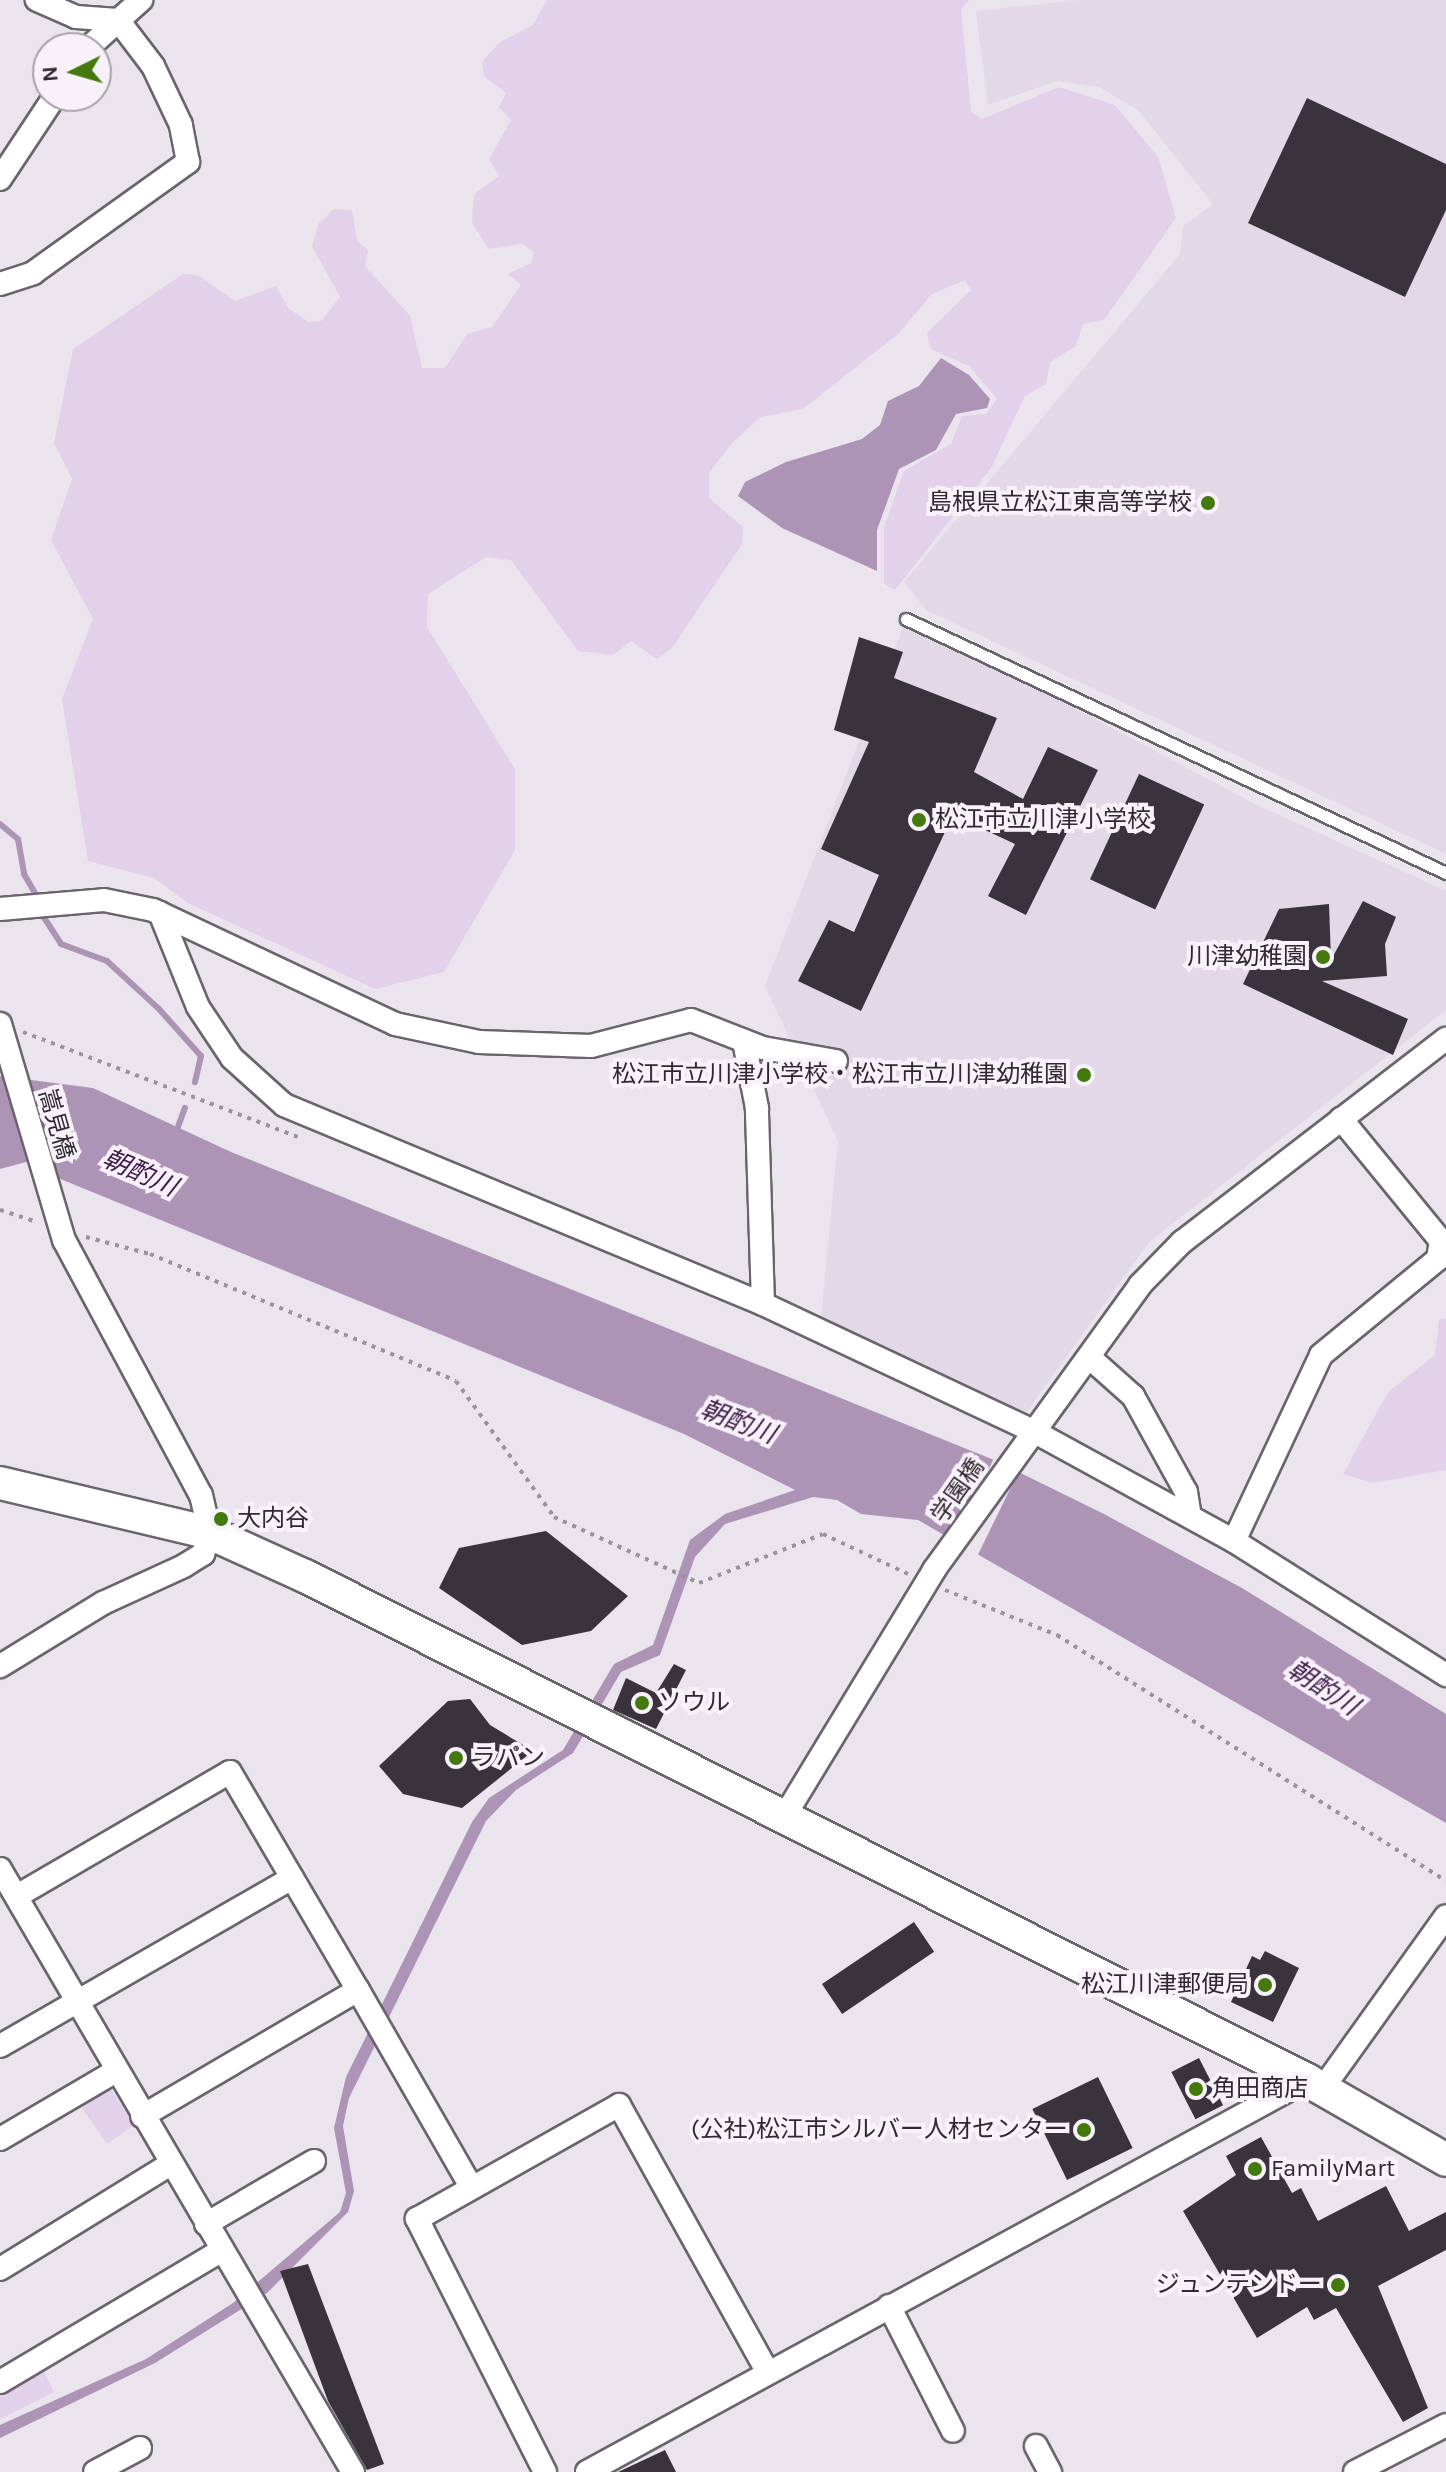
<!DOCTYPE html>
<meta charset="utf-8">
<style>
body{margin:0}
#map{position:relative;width:1446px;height:2472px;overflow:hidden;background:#eae4ed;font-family:Karla,"Noto Sans JP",sans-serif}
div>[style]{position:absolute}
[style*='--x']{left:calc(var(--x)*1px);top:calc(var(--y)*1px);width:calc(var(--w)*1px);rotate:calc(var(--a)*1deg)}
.built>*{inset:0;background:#e3d8e7}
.green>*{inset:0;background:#e3d0eb;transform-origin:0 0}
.water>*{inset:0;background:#ad94b7}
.pier>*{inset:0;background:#eae4ed;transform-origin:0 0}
.stream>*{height:6px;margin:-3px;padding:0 3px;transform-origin:3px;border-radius:3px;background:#ad94b7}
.building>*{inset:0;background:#39343b;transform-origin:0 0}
.path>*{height:4px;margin-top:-2px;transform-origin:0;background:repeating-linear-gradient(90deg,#98949a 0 4px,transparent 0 10px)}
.roads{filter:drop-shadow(2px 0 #6a656d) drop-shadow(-2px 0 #6a656d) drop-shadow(0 2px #6a656d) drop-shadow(0 -2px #6a656d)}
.lane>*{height:11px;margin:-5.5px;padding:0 5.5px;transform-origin:5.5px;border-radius:5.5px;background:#fff}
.street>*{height:22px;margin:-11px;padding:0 11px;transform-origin:11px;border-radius:11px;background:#fff}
.secondary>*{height:32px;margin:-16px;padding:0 16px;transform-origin:16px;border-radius:16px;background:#fff}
.dots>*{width:22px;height:22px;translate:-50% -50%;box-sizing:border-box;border:4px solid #f8f1fa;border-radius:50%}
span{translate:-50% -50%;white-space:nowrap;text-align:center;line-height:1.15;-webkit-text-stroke:8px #f8f1fa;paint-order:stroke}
.poi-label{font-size:24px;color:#2d2b2e}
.right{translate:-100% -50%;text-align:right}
.left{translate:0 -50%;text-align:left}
.street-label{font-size:24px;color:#2d2b2e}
.water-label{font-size:26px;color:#3d1b49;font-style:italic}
.north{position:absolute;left:32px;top:32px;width:80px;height:80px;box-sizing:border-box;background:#f8f1fa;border:2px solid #a7a2a8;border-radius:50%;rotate:265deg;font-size:22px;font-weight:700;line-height:32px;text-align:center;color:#2d2b2e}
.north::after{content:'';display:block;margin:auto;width:28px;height:36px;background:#447a0d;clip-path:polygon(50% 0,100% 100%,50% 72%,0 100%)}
</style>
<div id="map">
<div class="built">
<div style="clip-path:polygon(1078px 0,1446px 0,1446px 854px,926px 610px,904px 582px,1180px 254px,1183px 226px,1213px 204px,1138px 110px,1099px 87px,1057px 81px,988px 105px,976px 11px)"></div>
<div style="clip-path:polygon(906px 619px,1255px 804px,1446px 891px,1446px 1010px,1149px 1242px,1025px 1414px,820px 1329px,838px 1141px,765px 986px)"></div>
</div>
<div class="green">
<div style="clip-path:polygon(547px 0,969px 0,961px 9px,971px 111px,982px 119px,1059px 87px,1115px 105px,1158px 157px,1176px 218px,1104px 320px,1083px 324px,1076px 346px,1050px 362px,1046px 384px,1025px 396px,991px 468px,895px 590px,884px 584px,884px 527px,904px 471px,951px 444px,962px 416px,986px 414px,997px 399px,969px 366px,931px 349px,927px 333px,971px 290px,965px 280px,932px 294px,898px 334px,803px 409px,761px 417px,731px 444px,709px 473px,709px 498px,743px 527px,742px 544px,672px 648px,657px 659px,631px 641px,613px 655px,578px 651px,511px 560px,486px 557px,428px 594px,427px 627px,515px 769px,515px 850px,444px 972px,375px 989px,188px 903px,154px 878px,88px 861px,62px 699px,93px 619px,51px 540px,72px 479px,54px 443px,73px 349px,183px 274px,198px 275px,235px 301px,276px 286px,288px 308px,308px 322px,321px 321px,340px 297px,312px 246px,319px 223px,334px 209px,352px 210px,357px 241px,368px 250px,365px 266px,410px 316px,422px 368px,445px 368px,467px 334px,492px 327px,521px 285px,508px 274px,531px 263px,534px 252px,522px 244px,489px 249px,472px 223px,474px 194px,499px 176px,489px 159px,511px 120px,499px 107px,506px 93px,484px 76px,482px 62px,500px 42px,533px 25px)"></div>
<div style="clip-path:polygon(1446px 1318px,1446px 1470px,1372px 1483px,1343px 1474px,1388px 1392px,1435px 1355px,1439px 1320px)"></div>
<div style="left:108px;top:2086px;width:47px;height:34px;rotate:55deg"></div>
<div style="clip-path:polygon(43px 2369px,54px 2392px,0 2419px,0 2395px)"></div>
</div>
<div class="water">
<div style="clip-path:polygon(941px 358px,969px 375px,990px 399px,987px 408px,956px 414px,936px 450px,899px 469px,877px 530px,877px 571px,782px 528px,738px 496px,745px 482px,786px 462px,862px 439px,880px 425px,888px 401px,919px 386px)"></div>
<div style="clip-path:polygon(0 1076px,93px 1088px,231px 1152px,994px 1460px,1102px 1513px,1242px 1588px,1446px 1714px,1446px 1823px,918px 1520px,861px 1514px,837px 1500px,813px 1497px,725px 1524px,695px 1557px,660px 1655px,621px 1672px,573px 1753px,516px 1790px,486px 1821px,349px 2098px,343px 2126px,354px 2191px,348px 2212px,267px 2293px,155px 2363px,0 2438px,0 2425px,146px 2359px,233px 2303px,340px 2212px,346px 2193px,334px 2128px,346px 2077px,472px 1822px,489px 1798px,563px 1750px,614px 1664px,653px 1645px,690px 1540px,725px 1514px,795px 1490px,684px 1434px,58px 1178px,52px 1155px,0 1169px)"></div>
</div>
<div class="pier">
<div style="left:995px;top:1456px;width:28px;height:98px;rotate:26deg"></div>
</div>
<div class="stream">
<div style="--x:0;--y:824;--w:23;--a:40"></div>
<div style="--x:18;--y:839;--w:36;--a:80"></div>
<div style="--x:24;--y:874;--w:30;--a:60"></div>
<div style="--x:43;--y:916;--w:33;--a:57"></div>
<div style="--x:61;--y:944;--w:49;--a:20.3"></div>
<div style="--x:107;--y:961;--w:71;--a:42.7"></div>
<div style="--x:159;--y:1009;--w:63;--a:48.2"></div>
<div style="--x:201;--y:1056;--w:27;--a:103"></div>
<div style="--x:175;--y:1135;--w:29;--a:-70"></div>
</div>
<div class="building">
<div style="clip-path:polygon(1307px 98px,1446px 164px,1446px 210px,1405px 297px,1248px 223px)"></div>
<div style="clip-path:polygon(859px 637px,903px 652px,894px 678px,997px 718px,974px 772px,1023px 799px,1048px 747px,1098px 770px,1026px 915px,988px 896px,1015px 844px,953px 815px,861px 1011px,798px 981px,829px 920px,854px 932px,879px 875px,821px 849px,869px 742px,834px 730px)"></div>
<div style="left:1139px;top:774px;width:72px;height:116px;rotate:25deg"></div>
<div style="clip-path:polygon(1363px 901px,1396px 917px,1385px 944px,1387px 976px,1322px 981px,1408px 1019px,1393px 1055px,1243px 984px,1279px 909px,1329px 904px,1331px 960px)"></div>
<div style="clip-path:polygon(546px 1531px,628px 1596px,591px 1631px,522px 1645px,439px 1588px,459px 1548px)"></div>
<div style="clip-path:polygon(674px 1664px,686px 1670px,656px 1729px,613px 1710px,626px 1678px,656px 1693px)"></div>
<div style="clip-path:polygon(470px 1699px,490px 1725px,533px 1751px,462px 1808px,403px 1794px,379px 1766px,448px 1701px)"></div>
<div style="left:914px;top:1922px;width:36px;height:111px;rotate:56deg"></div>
<div style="clip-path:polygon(1265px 1951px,1299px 1968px,1273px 2022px,1231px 2002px,1252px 1956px,1260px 1960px)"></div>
<div style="left:1199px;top:2058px;width:53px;height:31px;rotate:63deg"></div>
<div style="left:1098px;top:2077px;width:79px;height:73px;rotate:64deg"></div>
<div style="clip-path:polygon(1261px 2137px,1292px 2193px,1301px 2188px,1318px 2221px,1386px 2186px,1409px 2231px,1446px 2212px,1446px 2250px,1378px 2286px,1428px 2408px,1403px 2422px,1336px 2308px,1314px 2320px,1307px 2307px,1257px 2338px,1183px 2211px,1236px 2175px,1226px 2156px)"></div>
<div style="clip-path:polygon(308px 2264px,384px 2464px,367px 2470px,328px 2401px,280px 2271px)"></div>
<div style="clip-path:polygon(665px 2450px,676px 2472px,618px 2472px)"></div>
</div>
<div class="path">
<div style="--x:23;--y:1032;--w:298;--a:20.9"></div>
<div style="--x:0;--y:1210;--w:38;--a:18"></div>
<div style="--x:86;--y:1237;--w:66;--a:14.9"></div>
<div style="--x:150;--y:1254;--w:331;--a:22.5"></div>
<div style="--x:456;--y:1381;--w:168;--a:54.2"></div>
<div style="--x:554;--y:1517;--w:159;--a:24.5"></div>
<div style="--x:699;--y:1583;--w:133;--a:-21.6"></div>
<div style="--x:823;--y:1534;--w:94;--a:25.2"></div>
<div style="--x:945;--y:1590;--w:121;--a:21.9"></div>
<div style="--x:1057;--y:1635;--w:460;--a:32.3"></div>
</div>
<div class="roads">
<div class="lane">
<div style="--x:906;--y:619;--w:597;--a:25.19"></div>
</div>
<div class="street">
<div style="--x:88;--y:48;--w:72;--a:-42.2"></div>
<div style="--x:0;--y:179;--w:100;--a:-56.5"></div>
<div style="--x:0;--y:284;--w:35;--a:-18"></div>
<div style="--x:33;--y:273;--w:191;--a:-35.6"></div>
<div style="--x:188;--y:162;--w:38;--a:-101"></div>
<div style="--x:181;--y:125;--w:65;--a:-115.4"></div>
<div style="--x:153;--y:66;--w:58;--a:-127.3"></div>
<div style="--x:118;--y:20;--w:42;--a:-175.9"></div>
<div style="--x:76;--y:17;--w:43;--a:-156.4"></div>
<div style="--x:0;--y:909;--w:104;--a:-4.9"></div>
<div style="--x:104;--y:900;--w:50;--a:11.5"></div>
<div style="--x:153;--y:910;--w:268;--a:25.2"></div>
<div style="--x:395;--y:1024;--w:86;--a:12.1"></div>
<div style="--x:479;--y:1042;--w:112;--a:2"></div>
<div style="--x:591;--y:1046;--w:103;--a:-14.6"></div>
<div style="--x:691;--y:1020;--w:77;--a:21.3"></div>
<div style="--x:763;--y:1048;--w:74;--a:10.1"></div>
<div style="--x:160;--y:913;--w:101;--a:68"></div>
<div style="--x:198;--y:1007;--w:61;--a:56.3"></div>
<div style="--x:232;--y:1058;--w:70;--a:42.1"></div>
<div style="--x:284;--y:1105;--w:519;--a:22.56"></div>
<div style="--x:763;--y:1304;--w:196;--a:-91.8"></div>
<div style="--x:757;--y:1108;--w:68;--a:-101"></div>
<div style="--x:0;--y:1024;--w:225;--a:73.5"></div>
<div style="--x:64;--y:1240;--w:289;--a:61.8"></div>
<div style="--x:201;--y:1495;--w:39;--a:77"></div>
<div style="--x:210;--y:1533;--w:22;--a:108"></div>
<div style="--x:203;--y:1554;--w:22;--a:148"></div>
<div style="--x:184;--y:1566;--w:89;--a:155.4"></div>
<div style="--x:103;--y:1603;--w:121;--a:148.5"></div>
<div style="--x:763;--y:1304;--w:298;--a:25.2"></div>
<div style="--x:1033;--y:1431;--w:229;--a:28.7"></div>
<div style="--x:1234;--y:1541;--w:251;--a:32.3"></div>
<div style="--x:1089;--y:1357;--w:59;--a:41.6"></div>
<div style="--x:1133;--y:1396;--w:110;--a:61.1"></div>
<div style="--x:1186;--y:1492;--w:25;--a:81"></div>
<div style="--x:1234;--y:1541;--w:205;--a:-64.9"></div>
<div style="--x:1321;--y:1355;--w:151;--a:-39.4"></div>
<div style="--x:1438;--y:1259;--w:18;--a:-81"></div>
<div style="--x:1441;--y:1241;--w:158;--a:-129.3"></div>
<div style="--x:784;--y:1817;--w:289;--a:-58.7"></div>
<div style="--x:934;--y:1570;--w:352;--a:-54.1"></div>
<div style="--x:1140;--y:1285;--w:60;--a:-45.7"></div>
<div style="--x:1182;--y:1242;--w:333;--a:-37.6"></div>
<div style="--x:0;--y:1869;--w:699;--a:59.66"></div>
<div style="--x:17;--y:1896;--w:246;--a:-30.2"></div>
<div style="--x:230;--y:1772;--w:253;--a:59.6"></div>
<div style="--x:358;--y:1990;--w:250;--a:149.7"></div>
<div style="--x:358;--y:1990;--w:228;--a:60.1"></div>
<div style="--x:0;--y:2046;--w:337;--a:-29.9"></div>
<div style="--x:1323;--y:2088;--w:211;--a:-54.4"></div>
<div style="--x:0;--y:2139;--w:134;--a:-30.4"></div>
<div style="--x:206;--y:2224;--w:125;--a:-30.3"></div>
<div style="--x:0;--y:2269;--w:201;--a:-31.6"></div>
<div style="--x:889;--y:2306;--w:140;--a:62.9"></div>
<div style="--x:0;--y:2382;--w:258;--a:-30.7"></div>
<div style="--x:1036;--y:2446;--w:30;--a:62"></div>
<div style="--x:95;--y:2472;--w:51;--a:-28.1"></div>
<div style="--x:545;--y:2472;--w:284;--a:-116.8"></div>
<div style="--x:417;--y:2219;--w:232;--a:-29.4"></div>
<div style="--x:619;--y:2105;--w:304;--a:60.9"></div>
<div style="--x:587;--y:2472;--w:820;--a:-28.57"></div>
<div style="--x:1355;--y:2472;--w:102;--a:-27.3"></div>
</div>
<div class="secondary">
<div style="--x:0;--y:1483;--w:216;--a:13.4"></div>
<div style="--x:210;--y:1533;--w:104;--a:24.4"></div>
<div style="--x:305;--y:1576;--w:1122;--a:26.7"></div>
<div style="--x:1307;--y:2080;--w:160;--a:29.9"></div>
</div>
</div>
<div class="dots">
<div style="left:1208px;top:503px;background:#447a0d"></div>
<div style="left:919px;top:820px;background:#447a0d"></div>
<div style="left:1323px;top:957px;background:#447a0d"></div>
<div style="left:1084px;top:1075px;background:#447a0d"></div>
<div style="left:221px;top:1519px;background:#447a0d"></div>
<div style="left:642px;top:1703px;background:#447a0d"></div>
<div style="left:456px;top:1758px;background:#447a0d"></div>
<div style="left:1265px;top:1985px;background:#447a0d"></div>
<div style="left:1196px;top:2089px;background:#447a0d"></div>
<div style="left:1084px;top:2130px;background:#447a0d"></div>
<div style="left:1255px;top:2169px;background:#447a0d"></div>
<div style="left:1338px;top:2285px;background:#447a0d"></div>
</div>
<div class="poi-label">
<span class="right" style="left:1192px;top:503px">島根県立松江東高等学校</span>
<span class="left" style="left:935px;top:820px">松江市立川津小学校</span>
<span class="right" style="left:1307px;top:957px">川津幼稚園</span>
<span class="right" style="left:1068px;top:1075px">松江市立川津小学校・松江市立川津幼稚園</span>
<span class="left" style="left:237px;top:1519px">大内谷</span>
<span class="left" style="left:658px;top:1703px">ソウル</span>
<span class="left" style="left:472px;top:1758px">ラパン</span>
<span class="right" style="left:1249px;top:1985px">松江川津郵便局</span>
<span class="left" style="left:1212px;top:2089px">角田商店</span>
<span class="right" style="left:1068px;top:2130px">(公社)松江市シルバー人材センター</span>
<span class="left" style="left:1271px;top:2169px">FamilyMart</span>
<span class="right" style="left:1322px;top:2285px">ジュンテンドー</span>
</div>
<div class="street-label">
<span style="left:56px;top:1124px;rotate:74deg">嵩見橋</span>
<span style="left:958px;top:1491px;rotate:-55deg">学園橋</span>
</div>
<div class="water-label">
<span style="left:140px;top:1173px;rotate:24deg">朝酌川</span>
<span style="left:738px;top:1422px;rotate:21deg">朝酌川</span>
<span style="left:1323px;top:1688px;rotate:33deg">朝酌川</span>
</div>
<div class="north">N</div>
</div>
